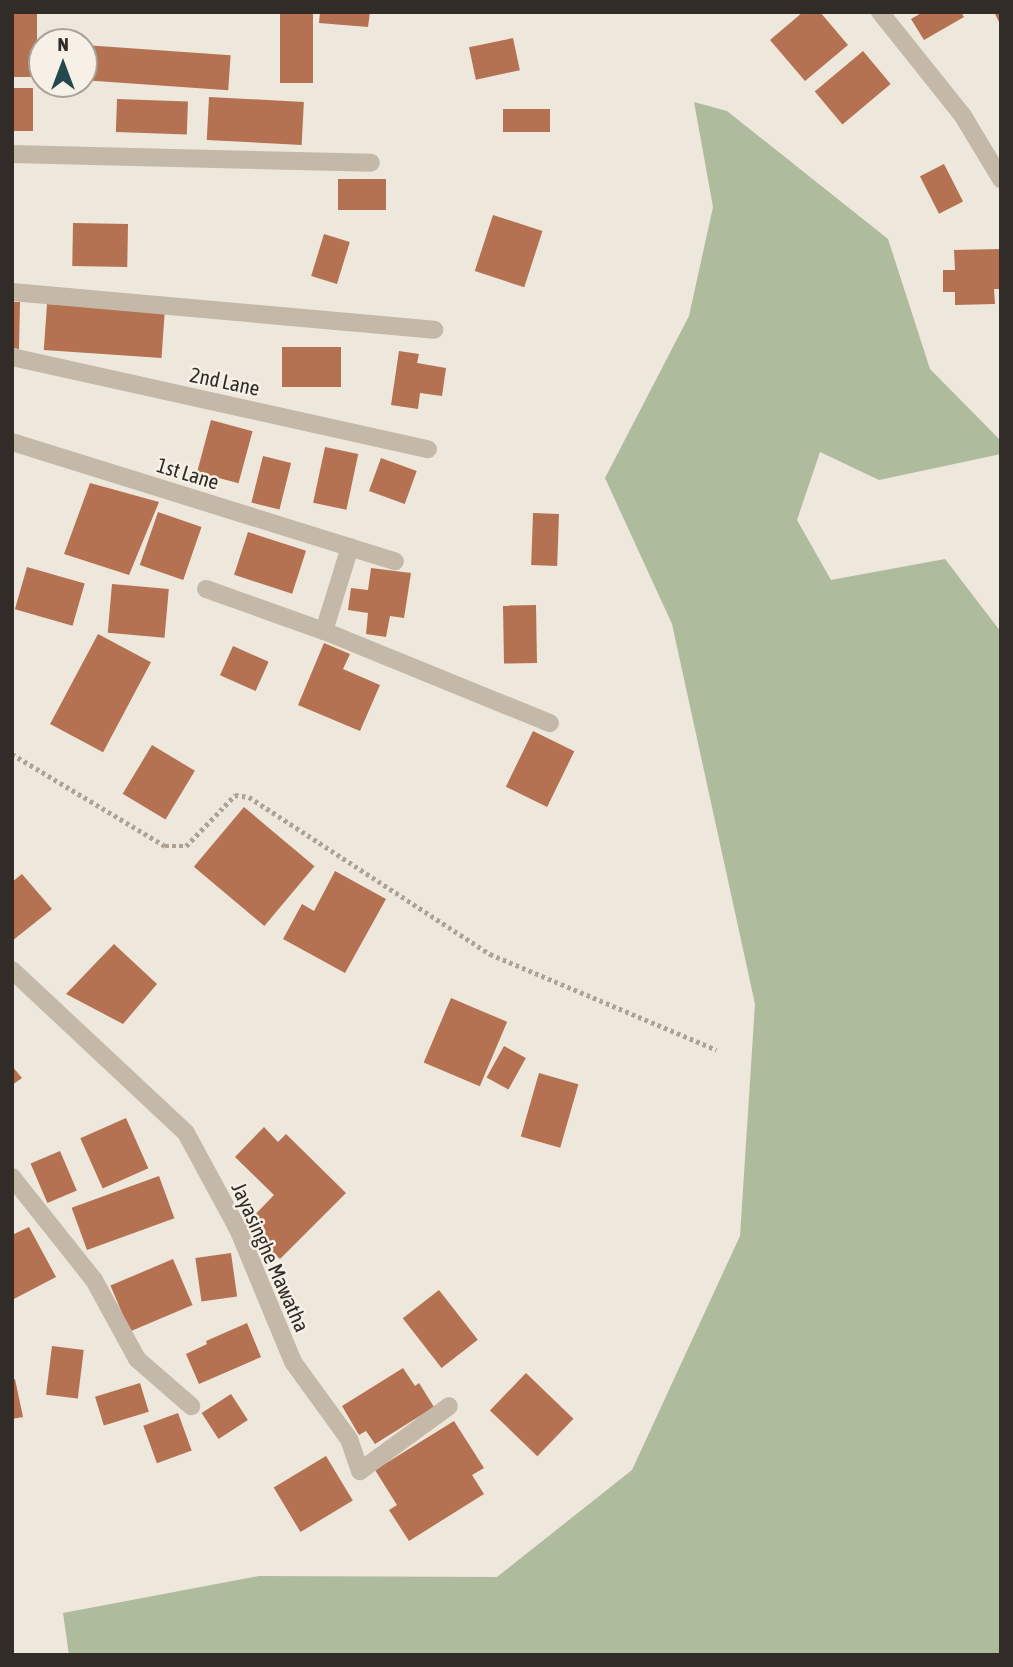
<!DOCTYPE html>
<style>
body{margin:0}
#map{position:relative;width:1013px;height:1667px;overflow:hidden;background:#eee7db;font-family:"Asap Condensed",sans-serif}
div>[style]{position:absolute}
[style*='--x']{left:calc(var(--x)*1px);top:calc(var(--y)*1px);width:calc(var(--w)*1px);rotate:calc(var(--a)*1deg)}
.green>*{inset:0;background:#afbb9d}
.building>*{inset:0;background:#b57252;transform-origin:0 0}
.path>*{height:4.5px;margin-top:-2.25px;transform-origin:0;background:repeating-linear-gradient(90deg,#b0a293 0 3.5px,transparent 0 7px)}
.minor>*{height:18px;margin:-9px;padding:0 9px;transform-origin:9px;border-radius:9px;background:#c4b8a9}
span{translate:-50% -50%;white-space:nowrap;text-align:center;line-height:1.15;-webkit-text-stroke:5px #f6f0e7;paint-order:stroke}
.street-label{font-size:21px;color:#322c28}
.frame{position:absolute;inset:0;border:14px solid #322c28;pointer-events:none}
.north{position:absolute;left:28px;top:28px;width:70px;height:70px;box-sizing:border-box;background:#f6f0e7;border:2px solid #a8a29b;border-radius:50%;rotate:0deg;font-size:19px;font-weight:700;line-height:28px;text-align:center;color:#322c28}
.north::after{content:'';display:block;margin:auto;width:24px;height:32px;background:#23484e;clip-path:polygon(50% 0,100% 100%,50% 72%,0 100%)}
</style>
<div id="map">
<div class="green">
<div style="clip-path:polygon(694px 102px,727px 111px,888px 239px,930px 369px,1001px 441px,1001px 454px,879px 480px,820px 452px,797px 520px,831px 580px,945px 559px,1001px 632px,1001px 1655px,69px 1655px,63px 1613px,259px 1576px,497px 1577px,632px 1470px,740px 1236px,755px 1004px,672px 624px,605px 478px,689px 316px,713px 207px)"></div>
</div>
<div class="building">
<div style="left:12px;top:12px;width:25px;height:65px"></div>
<div style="left:280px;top:12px;width:33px;height:71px"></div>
<div style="clip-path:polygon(320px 12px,370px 12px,368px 27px,319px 23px)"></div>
<div style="clip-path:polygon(803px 12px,820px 12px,848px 45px,805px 81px,770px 40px)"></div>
<div style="clip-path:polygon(923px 12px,961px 12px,964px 17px,924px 40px,911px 19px)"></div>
<div style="clip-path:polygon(994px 12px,1001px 12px,1001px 26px)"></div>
<div style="left:513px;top:38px;width:33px;height:45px;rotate:78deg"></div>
<div style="left:84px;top:45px;width:147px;height:35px;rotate:4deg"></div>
<div style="left:863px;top:51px;width:43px;height:63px;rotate:50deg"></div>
<div style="left:12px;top:88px;width:21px;height:43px"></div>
<div style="left:209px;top:97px;width:95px;height:43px;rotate:3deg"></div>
<div style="left:117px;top:99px;width:71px;height:33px;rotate:2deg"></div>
<div style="left:503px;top:109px;width:47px;height:23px"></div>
<div style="left:944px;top:164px;width:42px;height:27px;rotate:63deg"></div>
<div style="left:338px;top:179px;width:48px;height:31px"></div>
<div style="left:493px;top:215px;width:52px;height:59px;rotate:18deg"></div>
<div style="left:73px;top:223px;width:55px;height:43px;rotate:1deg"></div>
<div style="left:324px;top:234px;width:27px;height:44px;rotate:17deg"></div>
<div style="clip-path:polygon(1001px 249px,1000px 289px,994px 289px,995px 304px,955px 305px,955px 292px,943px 292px,943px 270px,955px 270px,954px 250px)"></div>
<div style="clip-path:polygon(12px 302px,20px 302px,19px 349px,12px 348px)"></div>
<div style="left:47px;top:304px;width:118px;height:46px;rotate:4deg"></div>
<div style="left:282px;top:347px;width:59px;height:40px"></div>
<div style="clip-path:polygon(399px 351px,419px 354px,417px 363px,446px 368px,442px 396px,420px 393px,418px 409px,391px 405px)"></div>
<div style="left:211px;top:420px;width:43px;height:54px;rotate:15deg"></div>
<div style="left:325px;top:447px;width:34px;height:57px;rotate:12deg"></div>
<div style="left:263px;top:456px;width:29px;height:48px;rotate:14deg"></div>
<div style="left:381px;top:458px;width:38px;height:35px;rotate:20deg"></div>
<div style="clip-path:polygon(90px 483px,159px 502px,129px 575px,64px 554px)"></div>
<div style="left:158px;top:512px;width:46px;height:56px;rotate:19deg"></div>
<div style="left:533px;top:513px;width:26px;height:52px;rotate:2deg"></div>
<div style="left:248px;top:532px;width:61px;height:45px;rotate:18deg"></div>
<div style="left:27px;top:567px;width:60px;height:44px;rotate:16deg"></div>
<div style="clip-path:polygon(371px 568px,411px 573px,404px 618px,390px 616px,386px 637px,366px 634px,368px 613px,348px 610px,351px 588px,368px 590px)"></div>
<div style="left:112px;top:584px;width:57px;height:49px;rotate:5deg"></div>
<div style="left:536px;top:605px;width:58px;height:33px;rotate:89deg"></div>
<div style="left:98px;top:634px;width:60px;height:102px;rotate:28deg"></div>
<div style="clip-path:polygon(324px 643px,350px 654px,343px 669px,380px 685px,360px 731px,298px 705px)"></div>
<div style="left:233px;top:646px;width:39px;height:32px;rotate:24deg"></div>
<div style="left:533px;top:731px;width:46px;height:62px;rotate:26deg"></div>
<div style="left:152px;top:745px;width:50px;height:57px;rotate:31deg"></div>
<div style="left:244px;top:807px;width:92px;height:78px;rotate:40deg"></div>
<div style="clip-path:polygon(335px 871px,386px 899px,345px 973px,283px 939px,302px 904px,314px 911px)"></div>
<div style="clip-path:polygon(22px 874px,52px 909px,12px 941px,12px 882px)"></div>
<div style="clip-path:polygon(114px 944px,157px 984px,123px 1024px,66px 994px)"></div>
<div style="left:451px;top:998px;width:61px;height:70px;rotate:23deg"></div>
<div style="left:504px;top:1046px;width:25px;height:36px;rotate:29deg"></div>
<div style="clip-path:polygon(12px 1066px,22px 1078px,12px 1085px)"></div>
<div style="left:539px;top:1073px;width:41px;height:66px;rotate:16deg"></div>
<div style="left:126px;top:1118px;width:55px;height:50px;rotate:66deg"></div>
<div style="clip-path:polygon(264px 1127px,278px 1142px,286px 1134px,346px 1193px,280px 1259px,245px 1225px,274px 1195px,235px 1157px)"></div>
<div style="left:60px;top:1151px;width:43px;height:32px;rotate:67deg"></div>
<div style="left:159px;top:1176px;width:45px;height:93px;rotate:70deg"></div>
<div style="clip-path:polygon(29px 1227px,56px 1277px,12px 1300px,12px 1235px)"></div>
<div style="left:231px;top:1253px;width:44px;height:36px;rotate:82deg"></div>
<div style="left:173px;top:1259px;width:50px;height:68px;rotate:67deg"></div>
<div style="left:439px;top:1290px;width:63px;height:46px;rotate:52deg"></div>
<div style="clip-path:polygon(247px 1323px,261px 1357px,199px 1384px,186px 1354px,207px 1344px,206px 1341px)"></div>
<div style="left:52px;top:1346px;width:32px;height:49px;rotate:7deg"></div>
<div style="clip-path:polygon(403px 1368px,415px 1386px,419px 1383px,434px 1407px,375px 1444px,366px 1431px,359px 1435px,342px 1406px)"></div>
<div style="left:526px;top:1373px;width:66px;height:52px;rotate:44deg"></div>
<div style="clip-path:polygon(15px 1379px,23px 1417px,12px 1419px,12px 1380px)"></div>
<div style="left:140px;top:1383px;width:30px;height:47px;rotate:73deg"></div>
<div style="left:231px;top:1394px;width:31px;height:35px;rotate:57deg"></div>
<div style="left:178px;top:1413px;width:40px;height:37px;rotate:70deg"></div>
<div style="clip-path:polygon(454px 1421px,484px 1468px,472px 1475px,484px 1494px,409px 1541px,389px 1510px,397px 1505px,375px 1470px)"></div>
<div style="left:326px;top:1456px;width:52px;height:61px;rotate:59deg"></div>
</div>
<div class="path">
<div style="--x:12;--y:754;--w:179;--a:31"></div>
<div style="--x:165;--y:846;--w:21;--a:0"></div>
<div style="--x:186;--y:846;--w:71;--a:-46.1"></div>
<div style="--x:235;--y:795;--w:14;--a:8"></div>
<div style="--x:249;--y:797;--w:288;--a:33.1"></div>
<div style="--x:490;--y:954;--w:246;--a:22.9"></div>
</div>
<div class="minor">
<div style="--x:880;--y:12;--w:133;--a:51.4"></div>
<div style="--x:963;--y:116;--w:74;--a:58.9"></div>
<div style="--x:12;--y:154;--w:359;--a:1.4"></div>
<div style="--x:12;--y:292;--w:424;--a:5.1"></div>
<div style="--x:12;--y:357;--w:426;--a:12.5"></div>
<div style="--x:12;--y:442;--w:401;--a:17.3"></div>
<div style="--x:206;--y:589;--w:125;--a:19.6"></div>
<div style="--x:324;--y:631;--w:244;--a:22.2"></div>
<div style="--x:324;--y:631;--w:88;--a:-72.8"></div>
<div style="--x:12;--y:970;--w:238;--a:43.1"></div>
<div style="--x:186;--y:1133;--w:109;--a:61.6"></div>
<div style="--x:238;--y:1229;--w:144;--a:67.5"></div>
<div style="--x:293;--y:1362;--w:95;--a:54"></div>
<div style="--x:349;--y:1439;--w:34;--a:71"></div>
<div style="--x:360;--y:1471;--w:110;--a:-36.1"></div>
<div style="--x:12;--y:1177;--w:132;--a:51.5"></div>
<div style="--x:94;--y:1280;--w:90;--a:61.4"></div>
<div style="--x:137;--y:1359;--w:72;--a:41"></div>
</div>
<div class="street-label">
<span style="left:225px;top:381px;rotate:12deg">2nd Lane</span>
<span style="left:188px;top:473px;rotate:17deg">1st Lane</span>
<span style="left:271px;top:1257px;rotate:66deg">Jayasinghe Mawatha</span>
</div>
<div class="frame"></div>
<div class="north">N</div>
</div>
